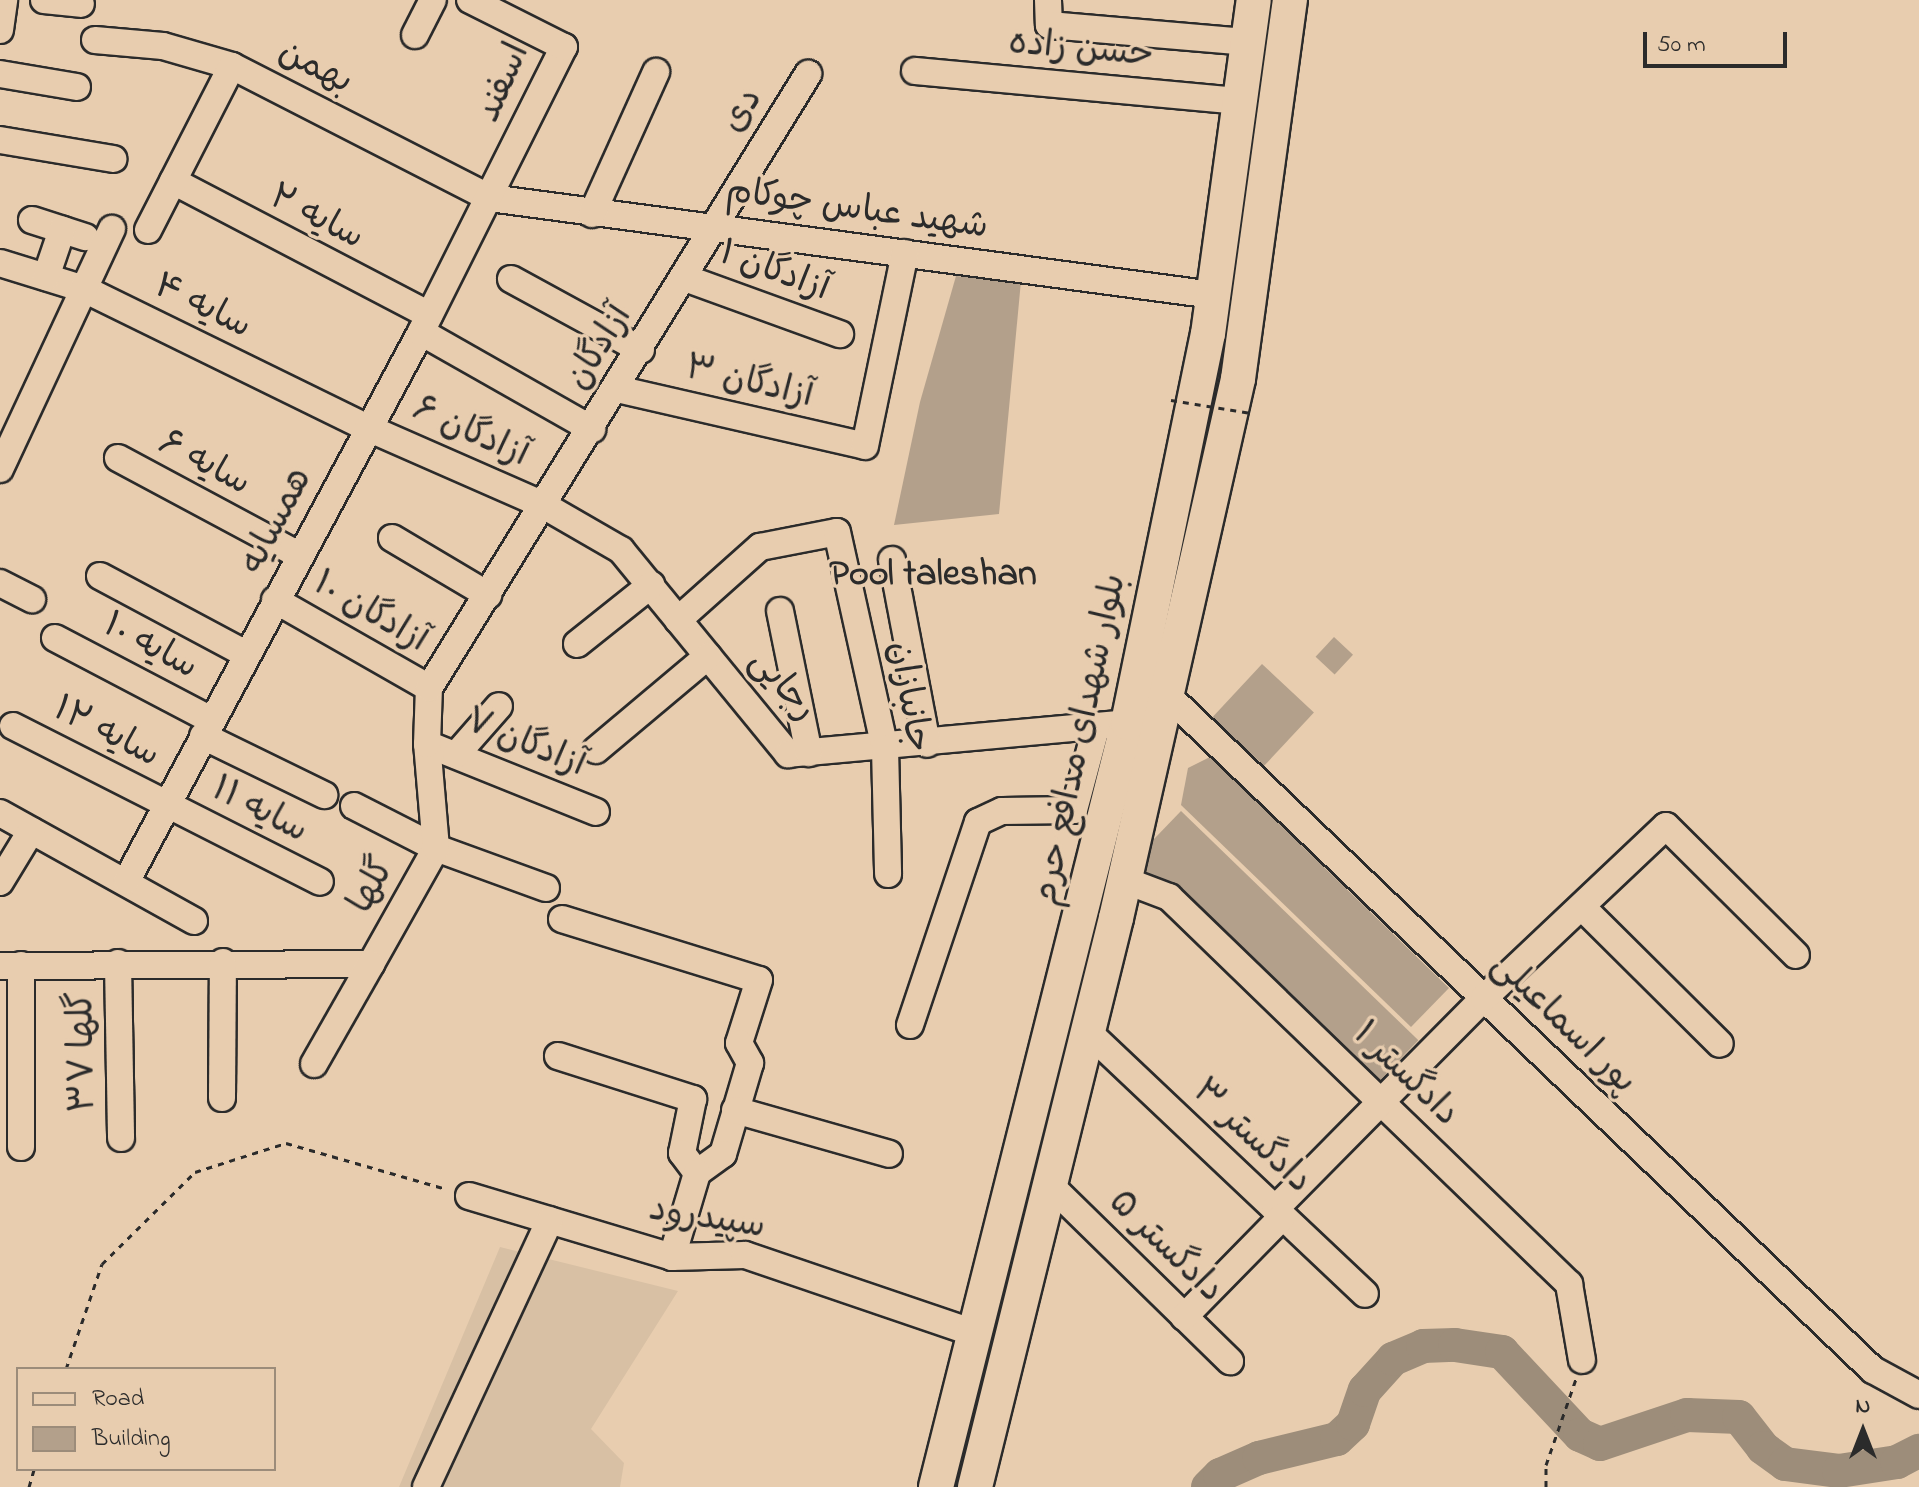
<!DOCTYPE html>
<meta charset="utf-8">
<style>
body{margin:0}
#map{position:relative;width:1919px;height:1487px;overflow:hidden;background:#e8cdaf;font-family:"Indie Flower","Playpen Sans Arabic",sans-serif}
div>[style]{position:absolute}
[style*='--x']{left:calc(var(--x)*1px);top:calc(var(--y)*1px);width:calc(var(--w)*1px);rotate:calc(var(--a)*1deg)}
.built>*{inset:0;background:#d8c0a4}
.river>*{height:34px;margin:-17px;padding:0 17px;transform-origin:17px;border-radius:17px;background:#9d8d7a}
.building>*{inset:0;background:#b3a08b;transform-origin:0 0}
.path>*{height:3px;margin-top:-1.5px;transform-origin:0;background:repeating-linear-gradient(90deg,#2b2b2b 0 6px,transparent 0 12px)}
.roads{filter:drop-shadow(2px 0 #2b2b2b) drop-shadow(-2px 0 #2b2b2b) drop-shadow(0 2px #2b2b2b) drop-shadow(0 -2px #2b2b2b)}
.minor>*{height:26px;margin:-13px;padding:0 13px;transform-origin:13px;border-radius:13px;background:#e8cdaf}
.major>*{height:34px;margin:-17px;padding:0 17px;transform-origin:17px;border-radius:17px;background:#e8cdaf}
.path-bridge>*{height:3px;margin-top:-1.5px;transform-origin:0;background:repeating-linear-gradient(90deg,#2b2b2b 0 6px,transparent 0 12px)}
span{translate:-50% -50%;white-space:nowrap;text-align:center;line-height:1.15;-webkit-text-stroke:7px #e8cdaf;paint-order:stroke}
.street-label{font-size:36px;color:#2b2b2b}
.neighbourhood-label{font-size:38px;color:#2b2b2b;font-weight:700}
.legend{position:absolute;left:16px;top:1367px;width:260px;height:104px;box-sizing:border-box;background:#e8cdaf;border:2px solid #9c8c7a;margin:0;padding:10px 14px;list-style:none;font-size:24px;color:#2b2b2b}
.legend li{display:flex;align-items:center;gap:16px;height:40px}
.legend b{width:40px;border:2px solid #9c8c7a}
.north{position:absolute;left:1823px;top:1391px;width:80px;height:80px;-webkit-text-stroke:6px #e8cdaf;paint-order:stroke;rotate:0deg;font-size:22px;font-weight:700;line-height:32px;text-align:center;color:#2b2b2b}
.north::after{content:'';display:block;margin:auto;width:28px;height:36px;background:#2b2b2b;clip-path:polygon(50% 0,100% 100%,50% 72%,0 100%)}
.scale{position:absolute;left:1643px;top:32px;width:144px;height:36px;box-sizing:border-box;border:4px solid #2b2b2b;border-top:0;padding-left:10px;font-size:24px;line-height:28px;white-space:nowrap;color:#2b2b2b;-webkit-text-stroke:6px #e8cdaf;paint-order:stroke}
</style>
<div id="map">
<div class="built">
<div style="clip-path:polygon(500px 1247px,678px 1291px,591px 1429px,624px 1463px,620px 1487px,399px 1487px)"></div>
</div>
<div class="river">
<div style="--x:1208;--y:1487;--w:17;--a:-45"></div>
<div style="--x:1220;--y:1475;--w:43;--a:-23.6"></div>
<div style="--x:1259;--y:1458;--w:80;--a:-13.7"></div>
<div style="--x:1337;--y:1439;--w:22;--a:-43"></div>
<div style="--x:1353;--y:1424;--w:36;--a:-71"></div>
<div style="--x:1365;--y:1390;--w:42;--a:-47.9"></div>
<div style="--x:1393;--y:1359;--w:33;--a:-23"></div>
<div style="--x:1423;--y:1346;--w:32;--a:-2"></div>
<div style="--x:1455;--y:1345;--w:48;--a:8.5"></div>
<div style="--x:1502;--y:1352;--w:114;--a:46.8"></div>
<div style="--x:1580;--y:1435;--w:22;--a:24"></div>
<div style="--x:1600;--y:1444;--w:92;--a:-18.4"></div>
<div style="--x:1687;--y:1415;--w:52;--a:2.2"></div>
<div style="--x:1739;--y:1417;--w:39;--a:52"></div>
<div style="--x:1763;--y:1448;--w:27;--a:36"></div>
<div style="--x:1785;--y:1464;--w:54;--a:7.4"></div>
<div style="--x:1839;--y:1471;--w:59;--a:-8.8"></div>
<div style="--x:1897;--y:1462;--w:25;--a:-27"></div>
</div>
<div class="building">
<div style="clip-path:polygon(956px 276px,1021px 281px,999px 514px,894px 525px,920px 402px)"></div>
<div style="left:1334px;top:637px;width:26px;height:27px;rotate:43deg"></div>
<div style="left:1262px;top:664px;width:71px;height:73px;rotate:43deg"></div>
<div style="clip-path:polygon(1210px 757px,1449px 988px,1411px 1027px,1181px 805px,1188px 768px)"></div>
<div style="left:1181px;top:811px;width:330px;height:68px;rotate:44deg"></div>
</div>
<div class="path">
<div style="--x:66;--y:1369;--w:111;--a:-71.1"></div>
<div style="--x:102;--y:1264;--w:131;--a:-44.7"></div>
<div style="--x:195;--y:1172;--w:96;--a:-17.7"></div>
<div style="--x:286;--y:1143;--w:166;--a:16"></div>
<div style="--x:29;--y:1487;--w:19;--a:-74"></div>
<div style="--x:1546;--y:1487;--w:22;--a:-90"></div>
<div style="--x:1546;--y:1465;--w:91;--a:-70.8"></div>
</div>
<div class="roads">
<div class="minor">
<div style="--x:44;--y:0;--w:37;--a:6"></div>
<div style="--x:1048;--y:0;--w:25;--a:88"></div>
<div style="--x:1049;--y:25;--w:200;--a:4.9"></div>
<div style="--x:0;--y:30;--w:30;--a:-82"></div>
<div style="--x:415;--y:35;--w:39;--a:-63"></div>
<div style="--x:95;--y:40;--w:68;--a:5"></div>
<div style="--x:163;--y:46;--w:72;--a:16.2"></div>
<div style="--x:232;--y:66;--w:290;--a:27.1"></div>
<div style="--x:490;--y:198;--w:729;--a:7.64"></div>
<div style="--x:915;--y:71;--w:327;--a:5.3"></div>
<div style="--x:0;--y:74;--w:78;--a:9.6"></div>
<div style="--x:0;--y:140;--w:115;--a:9.5"></div>
<div style="--x:173;--y:181;--w:289;--a:27.6"></div>
<div style="--x:592;--y:214;--w:156;--a:-65.7"></div>
<div style="--x:32;--y:220;--w:56;--a:17.8"></div>
<div style="--x:148;--y:230;--w:184;--a:-62.9"></div>
<div style="--x:0;--y:263;--w:88;--a:17.2"></div>
<div style="--x:84;--y:289;--w:316;--a:26.1"></div>
<div style="--x:368;--y:428;--w:191;--a:23.7"></div>
<div style="--x:543;--y:505;--w:90;--a:30"></div>
<div style="--x:621;--y:550;--w:264;--a:50.7"></div>
<div style="--x:788;--y:754;--w:341;--a:-5.2"></div>
<div style="--x:46;--y:277;--w:50;--a:-71.2"></div>
<div style="--x:685;--y:278;--w:165;--a:19.9"></div>
<div style="--x:511;--y:279;--w:148;--a:28.6"></div>
<div style="--x:421;--y:332;--w:197;--a:29.6"></div>
<div style="--x:617;--y:389;--w:254;--a:12.9"></div>
<div style="--x:865;--y:446;--w:197;--a:-78.3"></div>
<div style="--x:118;--y:458;--w:205;--a:28.2"></div>
<div style="--x:0;--y:469;--w:265;--a:-65"></div>
<div style="--x:392;--y:538;--w:112;--a:30.7"></div>
<div style="--x:892;--y:560;--w:187;--a:79.2"></div>
<div style="--x:100;--y:576;--w:166;--a:28.1"></div>
<div style="--x:0;--y:583;--w:36;--a:27"></div>
<div style="--x:275;--y:600;--w:177;--a:29.7"></div>
<div style="--x:780;--y:611;--w:145;--a:78.5"></div>
<div style="--x:678;--y:620;--w:110;--a:-41.7"></div>
<div style="--x:760;--y:547;--w:78;--a:-11"></div>
<div style="--x:837;--y:532;--w:221;--a:77.5"></div>
<div style="--x:885;--y:748;--w:126;--a:88.6"></div>
<div style="--x:55;--y:638;--w:176;--a:27.7"></div>
<div style="--x:577;--y:644;--w:95;--a:-38.6"></div>
<div style="--x:1166;--y:694;--w:978;--a:43.72"></div>
<div style="--x:1873;--y:1370;--w:52;--a:28.5"></div>
<div style="--x:13;--y:726;--w:344;--a:26.9"></div>
<div style="--x:203;--y:736;--w:135;--a:26"></div>
<div style="--x:427;--y:744;--w:182;--a:21.9"></div>
<div style="--x:596;--y:750;--w:146;--a:-40"></div>
<div style="--x:456;--y:755;--w:65;--a:-48.7"></div>
<div style="--x:354;--y:806;--w:92;--a:27.1"></div>
<div style="--x:436;--y:848;--w:117;--a:20"></div>
<div style="--x:0;--y:813;--w:222;--a:29.1"></div>
<div style="--x:127;--y:880;--w:622;--a:-61.79"></div>
<div style="--x:421;--y:332;--w:319;--a:-63.4"></div>
<div style="--x:564;--y:47;--w:105;--a:-153.4"></div>
<div style="--x:1124;--y:880;--w:48;--a:20.7"></div>
<div style="--x:1169;--y:897;--w:557;--a:44.05"></div>
<div style="--x:1569;--y:1284;--w:77;--a:80.3"></div>
<div style="--x:0;--y:882;--w:60;--a:-58.7"></div>
<div style="--x:1582;--y:907;--w:194;--a:44.8"></div>
<div style="--x:562;--y:919;--w:206;--a:17.2"></div>
<div style="--x:759;--y:980;--w:66;--a:107.6"></div>
<div style="--x:739;--y:1043;--w:23;--a:61"></div>
<div style="--x:750;--y:1063;--w:95;--a:106.5"></div>
<div style="--x:723;--y:1154;--w:32;--a:144"></div>
<div style="--x:118;--y:963;--w:175;--a:89"></div>
<div style="--x:0;--y:966;--w:371;--a:-0.3"></div>
<div style="--x:371;--y:964;--w:133;--a:-60.7"></div>
<div style="--x:436;--y:848;--w:104;--a:-94.9"></div>
<div style="--x:427;--y:744;--w:56;--a:-88"></div>
<div style="--x:429;--y:688;--w:722;--a:-58.31"></div>
<div style="--x:910;--y:1025;--w:214;--a:-71.5"></div>
<div style="--x:978;--y:822;--w:26;--a:-25"></div>
<div style="--x:1002;--y:811;--w:72;--a:-0.8"></div>
<div style="--x:1074;--y:810;--w:85;--a:-75"></div>
<div style="--x:1088;--y:1032;--w:381;--a:43.4"></div>
<div style="--x:558;--y:1056;--w:142;--a:17.7"></div>
<div style="--x:693;--y:1099;--w:55;--a:101.5"></div>
<div style="--x:682;--y:1153;--w:25;--a:53"></div>
<div style="--x:314;--y:1064;--w:115;--a:-60.3"></div>
<div style="--x:222;--y:1098;--w:136;--a:-89.6"></div>
<div style="--x:735;--y:1110;--w:160;--a:15.9"></div>
<div style="--x:21;--y:1147;--w:182;--a:-90"></div>
<div style="--x:1050;--y:1185;--w:252;--a:44.4"></div>
<div style="--x:469;--y:1196;--w:212;--a:16.7"></div>
<div style="--x:672;--y:1257;--w:73;--a:-1.6"></div>
<div style="--x:745;--y:1255;--w:245;--a:18.8"></div>
<div style="--x:1275;--y:1209;--w:297;--a:-45.3"></div>
<div style="--x:1484;--y:998;--w:250;--a:-43.4"></div>
<div style="--x:1666;--y:826;--w:183;--a:44.8"></div>
<div style="--x:672;--y:1257;--w:88;--a:-73.4"></div>
<div style="--x:1184;--y:1317;--w:141;--a:-45.6"></div>
<div style="--x:426;--y:1487;--w:294;--a:-65.1"></div>
</div>
<div class="major">
<div style="--x:936;--y:1487;--w:788;--a:-75.89"></div>
<div style="--x:1128;--y:723;--w:397;--a:-78.4"></div>
<div style="--x:1208;--y:334;--w:337;--a:-82.2"></div>
<div style="--x:975;--y:1487;--w:586;--a:-76.08"></div>
<div style="--x:1116;--y:918;--w:553;--a:-77.25"></div>
<div style="--x:1238;--y:379;--w:383;--a:-82.2"></div>
</div>
</div>
<div class="path-bridge">
<div style="--x:1171;--y:400;--w:81;--a:9.2"></div>
</div>
<div class="street-label">
<span style="left:1081px;top:50px;rotate:5deg">حسن زاده</span>
<span style="left:315px;top:68px;rotate:27deg">بهمن</span>
<span style="left:504px;top:83px;rotate:-66deg">اسفند</span>
<span style="left:743px;top:111px;rotate:-58deg">دی</span>
<span style="left:857px;top:210px;rotate:8deg">شهید عباس چوکام</span>
<span style="left:316px;top:218px;rotate:27deg">سایه ۲</span>
<span style="left:774px;top:272px;rotate:20deg">آزادگان ۱</span>
<span style="left:202px;top:307px;rotate:26deg">سایه ۴</span>
<span style="left:600px;top:348px;rotate:-58deg">آزادگان</span>
<span style="left:749px;top:383px;rotate:13deg">آزادگان ۳</span>
<span style="left:470px;top:433px;rotate:24deg">آزادگان ۶</span>
<span style="left:204px;top:464px;rotate:28deg">سایه ۶</span>
<span style="left:277px;top:522px;rotate:-62deg">همسایه</span>
<span style="left:370px;top:613px;rotate:30deg">آزادگان ۱۰</span>
<span style="left:150px;top:647px;rotate:28deg">سایه ۱۰</span>
<span style="left:782px;top:686px;rotate:49deg">رجایی</span>
<span style="left:908px;top:697px;rotate:80deg">جانبازان</span>
<span style="left:106px;top:733px;rotate:27deg">سایه ۱۲</span>
<span style="left:1081px;top:740px;rotate:-78deg">بلوار شهدای مدافع حرم</span>
<span style="left:525px;top:744px;rotate:22deg">آزادگان ۷</span>
<span style="left:259px;top:811px;rotate:27deg">سایه ۱۱</span>
<span style="left:373px;top:886px;rotate:-61deg">گلها</span>
<span style="left:1563px;top:1024px;rotate:44deg">پور اسماعیلی</span>
<span style="left:84px;top:1052px;rotate:-91deg">گلها ۳۷</span>
<span style="left:1405px;top:1075px;rotate:44deg">دادگستر ۱</span>
<span style="left:1251px;top:1137px;rotate:43deg">دادگستر ۳</span>
<span style="left:707px;top:1219px;rotate:9deg">سپیدرود</span>
<span style="left:1165px;top:1247px;rotate:44deg">دادگستر ۵</span>
</div>
<div class="neighbourhood-label">
<span style="left:933px;top:576px">Pool taleshan</span>
</div>
<ul class="legend">
<li><b style="height:10px;background:#e8cdaf"></b>Road</li>
<li><b style="height:22px;background:#b3a08b"></b>Building</li>
</ul>
<div class="north">N</div>
<div class="scale">50 m</div>
</div>
